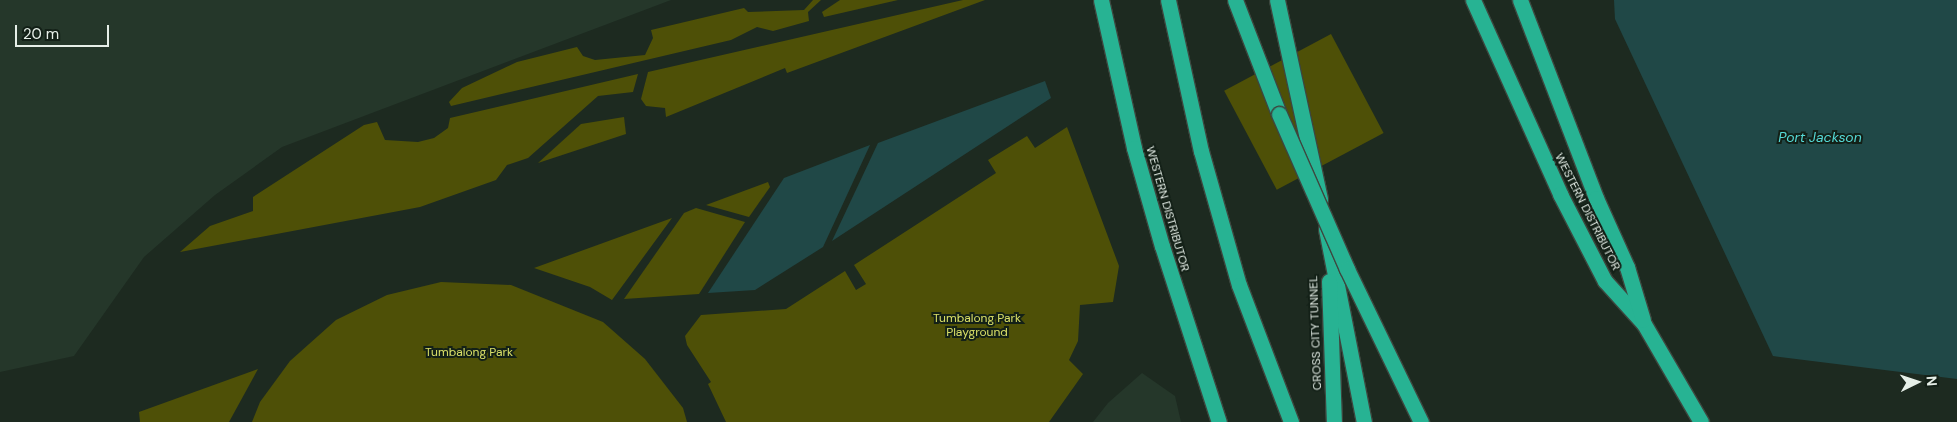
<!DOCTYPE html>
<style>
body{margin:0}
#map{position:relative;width:1957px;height:422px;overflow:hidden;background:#1d2a20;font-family:"DM Sans",sans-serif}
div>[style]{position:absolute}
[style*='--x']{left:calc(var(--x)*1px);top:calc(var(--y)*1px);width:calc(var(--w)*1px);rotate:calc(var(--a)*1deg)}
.built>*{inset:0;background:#25372a}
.green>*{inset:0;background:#4e5007;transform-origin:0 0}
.water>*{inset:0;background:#204847}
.roads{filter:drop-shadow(1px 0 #3d473f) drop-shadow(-1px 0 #3d473f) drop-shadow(0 1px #3d473f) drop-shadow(0 -1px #3d473f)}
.motorway>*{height:15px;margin:-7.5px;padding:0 7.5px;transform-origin:7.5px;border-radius:7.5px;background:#27b393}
.bridges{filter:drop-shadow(1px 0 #3d473f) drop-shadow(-1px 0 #3d473f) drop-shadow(0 1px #3d473f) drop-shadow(0 -1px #3d473f)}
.motorway-bridge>*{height:15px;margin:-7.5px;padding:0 7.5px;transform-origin:7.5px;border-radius:7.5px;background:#27b393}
span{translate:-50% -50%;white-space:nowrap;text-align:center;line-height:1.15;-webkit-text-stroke:4px #132017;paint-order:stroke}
.street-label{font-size:12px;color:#e6efe8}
.park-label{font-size:12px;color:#dae068}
.water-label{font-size:14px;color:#55d9d6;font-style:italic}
.north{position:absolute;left:1892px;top:357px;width:50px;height:50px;-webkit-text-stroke:4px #132017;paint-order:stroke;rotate:86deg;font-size:14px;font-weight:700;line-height:20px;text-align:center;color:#e6efe8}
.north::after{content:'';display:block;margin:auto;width:18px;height:22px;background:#e6efe8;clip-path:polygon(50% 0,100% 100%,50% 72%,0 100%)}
.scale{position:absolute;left:15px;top:25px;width:94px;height:22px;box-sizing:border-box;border:2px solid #e6efe8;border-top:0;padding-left:6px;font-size:15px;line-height:18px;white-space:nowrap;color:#e6efe8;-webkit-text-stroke:4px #132017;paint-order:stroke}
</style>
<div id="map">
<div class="built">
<div style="clip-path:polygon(0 0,671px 0,282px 147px,215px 195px,144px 257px,74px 356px,0 372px)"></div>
<div style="clip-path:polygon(1142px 373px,1175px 396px,1181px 422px,1093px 422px,1108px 403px)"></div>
</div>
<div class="green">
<div style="clip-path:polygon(813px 0,821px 0,808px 12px,809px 21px,773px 31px,757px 27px,731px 40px,451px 106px,449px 102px,462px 88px,517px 62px,577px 47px,583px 56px,595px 60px,645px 55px,653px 38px,651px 30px,744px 8px,748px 12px,804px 10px)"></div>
<div style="clip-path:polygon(840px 0,898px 0,824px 17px,822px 12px)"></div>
<div style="clip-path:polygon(963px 0,985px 0,787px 73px,785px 68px,666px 117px,665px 108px,646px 106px,641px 99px,648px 72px)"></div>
<div style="left:1331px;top:34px;width:112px;height:121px;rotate:62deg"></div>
<div style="clip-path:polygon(638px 74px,633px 92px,598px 96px,528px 158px,507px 165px,496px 180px,420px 207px,180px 252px,210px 226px,253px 211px,253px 197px,364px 125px,377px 122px,385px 140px,418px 142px,434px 138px,448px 128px,450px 118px)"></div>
<div style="clip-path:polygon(624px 117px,626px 134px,538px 163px,581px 124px)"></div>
<div style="clip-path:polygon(1067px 127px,1119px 266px,1113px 302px,1080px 305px,1078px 341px,1069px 360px,1083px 374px,1049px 422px,726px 422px,708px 384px,711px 382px,687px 345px,685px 336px,701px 315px,786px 309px,845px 271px,856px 290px,866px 284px,854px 265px,996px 173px,988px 160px,1027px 136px,1035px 148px)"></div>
<div style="clip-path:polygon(768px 182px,770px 187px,749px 217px,706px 205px)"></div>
<div style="clip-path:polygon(696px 208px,745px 222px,699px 294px,624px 299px,684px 213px)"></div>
<div style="clip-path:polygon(672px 218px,612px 300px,590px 287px,534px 268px)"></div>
<div style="clip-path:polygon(441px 282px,511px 285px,603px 322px,645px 359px,683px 408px,687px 422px,252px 422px,260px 402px,290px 361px,336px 320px,387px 295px)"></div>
<div style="clip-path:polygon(258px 369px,229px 422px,140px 422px,139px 412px)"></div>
</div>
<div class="water">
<div style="clip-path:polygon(1614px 0,1957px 0,1957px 379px,1773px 356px,1615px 19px)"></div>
<div style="clip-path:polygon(1045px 81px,1051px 98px,832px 241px,878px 143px)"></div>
<div style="clip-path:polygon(870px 145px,823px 247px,755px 290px,708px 293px,784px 178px)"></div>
</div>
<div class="roads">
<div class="motorway">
<div style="--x:1101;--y:0;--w:152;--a:77.4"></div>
<div style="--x:1134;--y:148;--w:102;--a:74.1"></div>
<div style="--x:1162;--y:246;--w:185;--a:72.1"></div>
<div style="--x:1168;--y:0;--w:155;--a:77.7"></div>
<div style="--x:1201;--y:151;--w:139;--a:74.2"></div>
<div style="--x:1239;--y:285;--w:147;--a:69.2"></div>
<div style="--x:1235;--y:0;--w:122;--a:68.9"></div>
<div style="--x:1277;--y:0;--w:204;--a:77.8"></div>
<div style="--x:1473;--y:0;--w:213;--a:65.8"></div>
<div style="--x:1560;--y:194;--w:98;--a:62.7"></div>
<div style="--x:1605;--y:281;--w:58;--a:47.8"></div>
<div style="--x:1644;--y:324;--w:113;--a:59.8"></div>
<div style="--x:1520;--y:0;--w:212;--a:69"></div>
<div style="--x:1596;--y:198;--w:76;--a:65.8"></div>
<div style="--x:1627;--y:267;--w:55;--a:73.2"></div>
<div style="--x:1326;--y:229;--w:197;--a:78.9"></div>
<div style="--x:1329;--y:281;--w:141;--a:88"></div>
</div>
</div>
<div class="bridges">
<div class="motorway-bridge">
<div style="--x:1279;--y:114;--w:169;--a:66.3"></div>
<div style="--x:1347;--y:269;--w:170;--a:64.2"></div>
</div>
</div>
<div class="street-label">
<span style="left:1167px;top:209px;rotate:74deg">WESTERN DISTRIBUTOR</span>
<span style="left:1587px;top:212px;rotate:63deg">WESTERN DISTRIBUTOR</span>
<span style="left:1316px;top:333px;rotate:-92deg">CROSS CITY TUNNEL</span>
</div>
<div class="park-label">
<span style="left:977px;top:326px">Tumbalong Park<br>Playground</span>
<span style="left:469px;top:353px">Tumbalong Park</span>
</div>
<div class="water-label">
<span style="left:1820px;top:137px">Port Jackson</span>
</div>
<div class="north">N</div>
<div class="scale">20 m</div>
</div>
